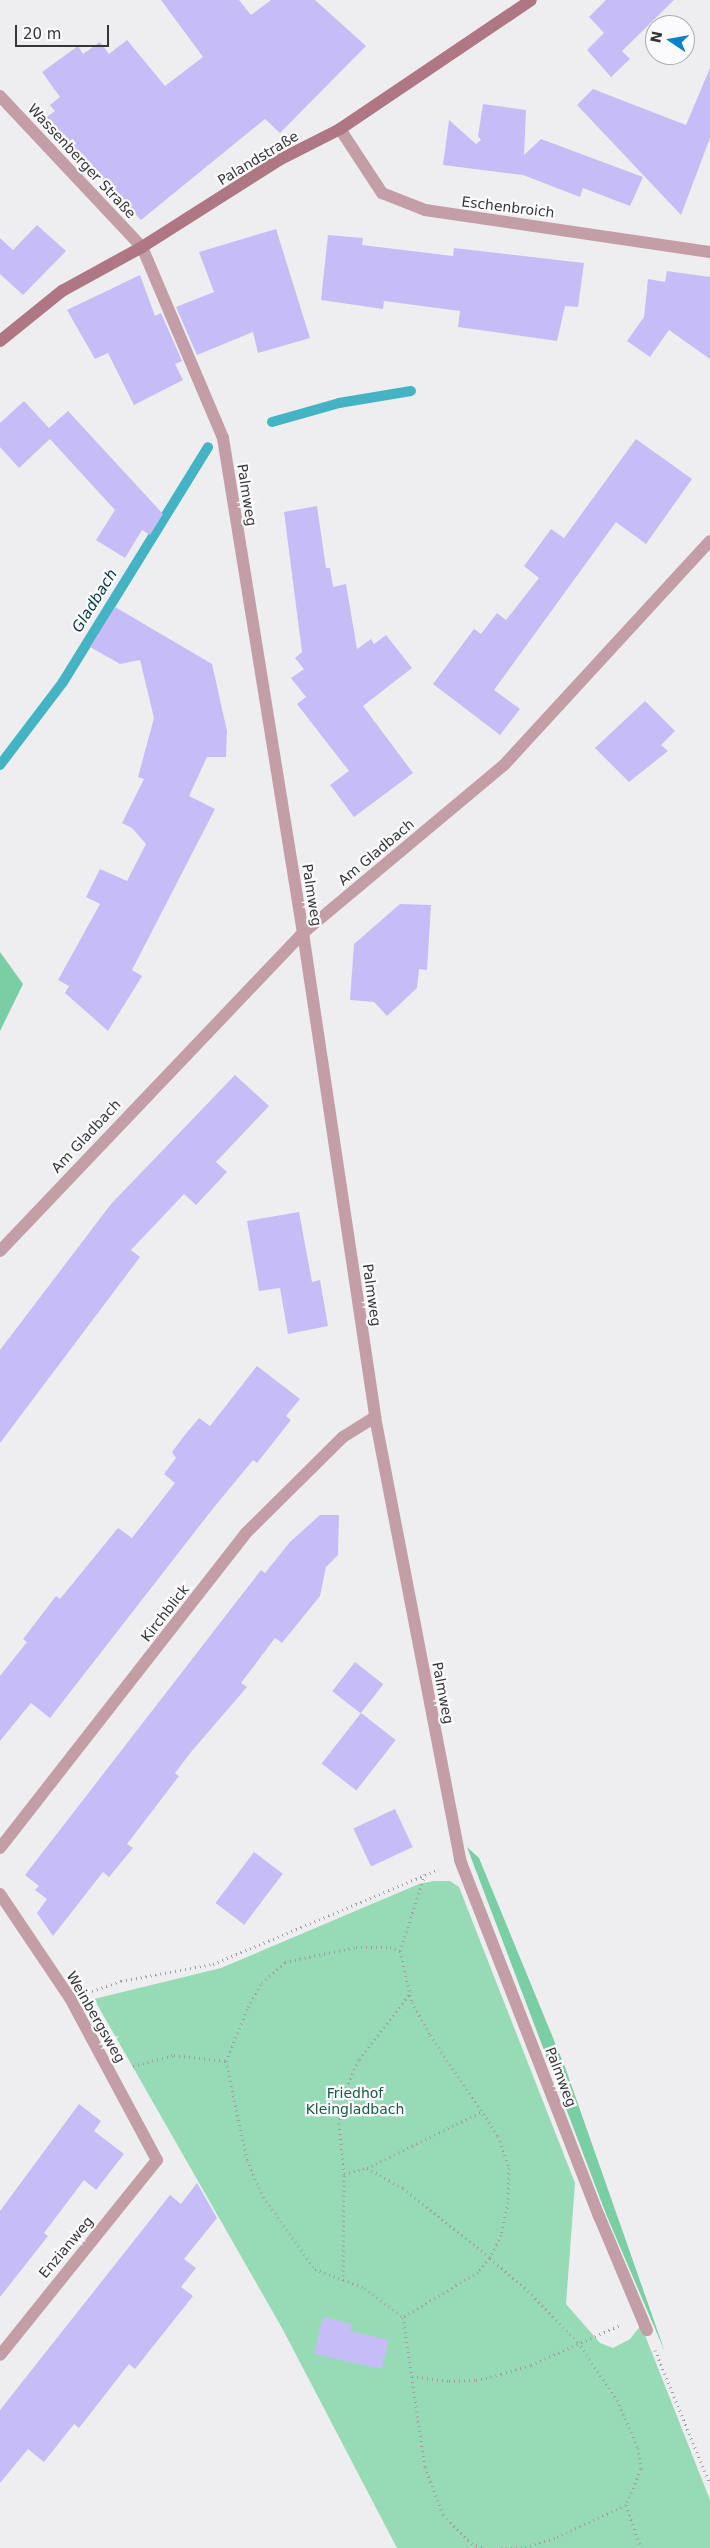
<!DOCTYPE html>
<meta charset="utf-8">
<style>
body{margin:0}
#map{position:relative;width:710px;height:2548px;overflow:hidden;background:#eeeef0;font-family:"DejaVu Sans",sans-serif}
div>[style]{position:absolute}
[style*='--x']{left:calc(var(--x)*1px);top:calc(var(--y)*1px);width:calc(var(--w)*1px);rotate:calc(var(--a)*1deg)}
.green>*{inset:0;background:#97dab6}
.forest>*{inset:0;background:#7acea4}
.stream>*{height:10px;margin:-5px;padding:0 5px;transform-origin:5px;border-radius:5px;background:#44b4c5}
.building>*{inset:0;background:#c6bdf7;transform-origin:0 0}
.path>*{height:3px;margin-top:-1.5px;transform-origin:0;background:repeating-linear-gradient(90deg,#9f9fa1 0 1px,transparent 0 5px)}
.minor>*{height:12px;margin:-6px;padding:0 6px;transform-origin:6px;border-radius:6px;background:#c49ea6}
.tertiary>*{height:12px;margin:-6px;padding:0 6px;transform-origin:6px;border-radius:6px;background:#c49ea6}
.secondary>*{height:12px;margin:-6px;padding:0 6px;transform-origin:6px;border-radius:6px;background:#ae7783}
span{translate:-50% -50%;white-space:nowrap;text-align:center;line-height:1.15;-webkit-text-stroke:4.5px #fbfbfd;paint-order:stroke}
.street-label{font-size:14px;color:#363637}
.park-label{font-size:14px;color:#1a5a3e}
.water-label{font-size:15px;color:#01373e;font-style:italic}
.north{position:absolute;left:645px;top:15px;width:50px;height:50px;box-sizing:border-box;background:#fbfbfd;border:1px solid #acacae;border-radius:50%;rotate:282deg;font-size:14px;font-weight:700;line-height:20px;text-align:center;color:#363637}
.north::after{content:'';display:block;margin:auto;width:18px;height:22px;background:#0781c9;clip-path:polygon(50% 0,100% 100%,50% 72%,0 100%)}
.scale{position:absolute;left:15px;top:25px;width:94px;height:22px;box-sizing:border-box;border:2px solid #363637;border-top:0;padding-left:6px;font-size:15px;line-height:18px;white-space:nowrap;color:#363637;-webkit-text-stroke:4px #fbfbfd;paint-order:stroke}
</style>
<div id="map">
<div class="green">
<div style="clip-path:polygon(434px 1881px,450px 1881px,459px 1887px,575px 2183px,566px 2304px,600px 2343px,613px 2348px,630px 2339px,641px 2325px,710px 2500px,710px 2548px,397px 2548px,282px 2328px,94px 1999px,221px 1968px,419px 1884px)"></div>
</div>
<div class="forest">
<div style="clip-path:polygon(0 952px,23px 984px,0 1031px)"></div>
<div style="clip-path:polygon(467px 1847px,479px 1858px,565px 2067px,665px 2352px,606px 2214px)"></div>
</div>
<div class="stream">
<div style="--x:272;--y:422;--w:70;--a:-15.8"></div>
<div style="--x:339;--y:403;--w:73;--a:-9.5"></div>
<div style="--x:0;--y:765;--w:104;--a:-52.8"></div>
<div style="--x:63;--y:682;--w:276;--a:-58.3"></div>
</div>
<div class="building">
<div style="clip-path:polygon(161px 0,239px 0,251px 15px,271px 0,315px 0,366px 46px,280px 133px,265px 119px,141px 220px,44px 119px,55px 111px,50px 105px,60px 97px,42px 72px,78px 46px,83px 54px,100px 42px,109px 54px,127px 40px,165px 86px,203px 57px)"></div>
<div style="clip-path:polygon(606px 0,674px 0,622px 51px,630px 59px,611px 77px,587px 50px,604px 33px,589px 17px)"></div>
<div style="clip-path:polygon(710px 68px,710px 138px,681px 215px,577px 105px,593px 89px,686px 125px)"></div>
<div style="clip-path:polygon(483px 104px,526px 110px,524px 155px,541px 139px,643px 177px,630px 206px,583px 188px,580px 197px,523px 175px,443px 165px,449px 120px,476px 144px,481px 140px,478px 136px)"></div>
<div style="clip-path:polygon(37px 225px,66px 251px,23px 295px,0 274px,0 238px,13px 250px)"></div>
<div style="clip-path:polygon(276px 229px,310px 338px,258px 353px,253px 332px,197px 355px,176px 307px,214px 292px,199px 252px)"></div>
<div style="clip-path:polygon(328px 235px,363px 238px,362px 245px,453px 256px,454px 248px,584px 263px,578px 307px,565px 306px,557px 341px,458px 327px,460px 311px,384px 301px,383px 309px,321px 300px)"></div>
<div style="clip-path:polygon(667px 271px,710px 277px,710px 359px,669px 330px,650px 357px,627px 341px,644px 317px,648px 279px,665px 282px)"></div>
<div style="clip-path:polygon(140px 275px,155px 316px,161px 313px,182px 361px,175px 364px,183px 380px,134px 405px,108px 353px,95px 359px,67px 310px)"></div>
<div style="clip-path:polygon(24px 401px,49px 428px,68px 411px,163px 514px,150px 535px,142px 530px,125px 558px,96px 540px,115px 510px,50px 439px,19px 468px,0 447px,0 423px)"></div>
<div style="clip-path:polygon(636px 439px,692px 479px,646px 544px,616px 522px,494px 690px,520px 709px,500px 735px,433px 684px,474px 629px,481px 634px,497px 613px,506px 620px,539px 578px,524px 566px,551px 529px,564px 538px)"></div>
<div style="clip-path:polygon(317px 506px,326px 568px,330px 568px,333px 587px,346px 584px,357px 649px,371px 639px,374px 644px,386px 635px,412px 668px,363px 706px,413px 773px,354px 817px,330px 785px,349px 771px,297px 704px,306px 697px,291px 678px,304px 669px,295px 658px,302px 652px,284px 512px)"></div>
<div style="clip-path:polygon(115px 607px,212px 664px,227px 731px,226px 757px,207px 757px,189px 796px,215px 809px,132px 970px,142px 976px,108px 1031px,65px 993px,69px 986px,58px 980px,100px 904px,86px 897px,100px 869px,127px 881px,146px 844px,132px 828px,122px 823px,144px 779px,138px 777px,154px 718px,140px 660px,120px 664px,90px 647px)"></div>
<div style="clip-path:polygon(645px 701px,675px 731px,661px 745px,668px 751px,629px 782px,595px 748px)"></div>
<div style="clip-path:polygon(400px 904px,431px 905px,427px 970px,419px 969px,417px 988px,387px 1016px,374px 1002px,350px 1000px,354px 944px)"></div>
<div style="clip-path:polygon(235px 1075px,269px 1106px,216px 1162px,227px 1172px,196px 1205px,184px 1194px,131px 1250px,140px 1257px,0 1443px,0 1350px,111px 1204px)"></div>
<div style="clip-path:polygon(299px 1212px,312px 1282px,320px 1280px,328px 1326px,288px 1334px,280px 1288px,259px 1291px,247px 1221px)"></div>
<div style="clip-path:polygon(257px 1366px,300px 1399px,286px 1416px,291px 1420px,257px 1463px,253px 1460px,211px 1511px,50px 1718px,31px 1703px,0 1741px,0 1676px,27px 1642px,23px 1639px,56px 1596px,60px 1599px,118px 1528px,132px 1538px,175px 1483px,164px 1474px,176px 1458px,172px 1452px,184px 1436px,199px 1418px,210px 1426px)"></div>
<div style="clip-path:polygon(320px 1515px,339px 1515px,338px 1555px,326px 1567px,320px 1596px,282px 1643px,275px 1638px,241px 1683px,247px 1687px,191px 1752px,175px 1773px,179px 1776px,127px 1844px,133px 1848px,109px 1877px,103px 1872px,53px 1936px,37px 1913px,47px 1899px,35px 1890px,39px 1886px,25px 1875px,261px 1570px,265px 1573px,290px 1542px)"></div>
<div style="left:355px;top:1662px;width:36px;height:37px;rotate:38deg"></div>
<div style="left:361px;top:1713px;width:44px;height:64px;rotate:38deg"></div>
<div style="left:395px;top:1809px;width:42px;height:46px;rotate:65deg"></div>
<div style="left:254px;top:1852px;width:36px;height:64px;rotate:37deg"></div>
<div style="clip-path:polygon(79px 2104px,101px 2121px,94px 2131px,124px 2154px,96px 2190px,84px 2180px,44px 2233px,48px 2236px,0 2297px,0 2211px)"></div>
<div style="clip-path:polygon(197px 2183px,217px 2218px,184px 2259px,196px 2268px,181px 2287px,193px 2296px,135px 2369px,129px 2364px,79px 2428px,74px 2424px,44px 2462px,28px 2449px,0 2483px,0 2410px,170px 2195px,181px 2204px)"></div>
<div style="clip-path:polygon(323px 2317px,352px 2324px,350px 2331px,389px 2340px,382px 2369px,314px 2354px)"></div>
</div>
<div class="path">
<div style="--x:425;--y:1874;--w:81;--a:108"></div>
<div style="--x:400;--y:1951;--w:52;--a:76.8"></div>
<div style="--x:412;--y:2002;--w:38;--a:61"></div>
<div style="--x:430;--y:2035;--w:122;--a:56"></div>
<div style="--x:498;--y:2136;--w:34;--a:71"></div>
<div style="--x:509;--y:2168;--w:34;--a:92"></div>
<div style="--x:508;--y:2202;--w:34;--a:102"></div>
<div style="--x:501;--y:2235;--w:25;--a:116"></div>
<div style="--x:490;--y:2258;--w:50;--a:41"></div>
<div style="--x:528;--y:2291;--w:71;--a:45.6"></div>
<div style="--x:578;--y:2342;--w:70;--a:56.1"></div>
<div style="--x:617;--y:2400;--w:52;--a:66.4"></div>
<div style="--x:638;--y:2448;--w:21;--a:82"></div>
<div style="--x:641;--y:2469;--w:39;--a:113"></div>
<div style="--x:626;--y:2505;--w:46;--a:70.8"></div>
<div style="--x:92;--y:1991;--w:31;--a:-19"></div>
<div style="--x:121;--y:1981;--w:94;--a:-10.5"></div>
<div style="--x:213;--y:1964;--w:245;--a:-22.8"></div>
<div style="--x:226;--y:2061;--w:58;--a:-67.8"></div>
<div style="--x:248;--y:2007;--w:28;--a:-60"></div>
<div style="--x:262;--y:1983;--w:31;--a:-42"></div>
<div style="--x:285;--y:1962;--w:73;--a:-11.9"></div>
<div style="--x:356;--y:1947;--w:34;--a:0"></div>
<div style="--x:390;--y:1947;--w:11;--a:22"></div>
<div style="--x:133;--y:2066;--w:42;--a:-15"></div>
<div style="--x:174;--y:2055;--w:52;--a:6.6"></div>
<div style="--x:226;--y:2061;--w:101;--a:78"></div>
<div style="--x:247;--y:2160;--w:40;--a:66.6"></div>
<div style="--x:263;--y:2197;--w:89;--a:54.2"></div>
<div style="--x:315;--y:2269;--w:53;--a:20.8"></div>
<div style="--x:365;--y:2288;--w:48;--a:37.3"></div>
<div style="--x:403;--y:2317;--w:152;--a:81.7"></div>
<div style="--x:425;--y:2467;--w:51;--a:69.4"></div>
<div style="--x:443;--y:2515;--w:47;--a:45"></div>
<div style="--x:367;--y:2168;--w:41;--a:29.1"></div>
<div style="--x:403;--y:2188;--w:112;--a:38.8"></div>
<div style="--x:490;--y:2258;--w:18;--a:131"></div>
<div style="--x:478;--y:2272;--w:87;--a:149"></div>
<div style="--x:344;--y:2174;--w:24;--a:-15"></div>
<div style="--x:367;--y:2168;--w:129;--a:-26.2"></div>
<div style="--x:343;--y:2281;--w:107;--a:-89.5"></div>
<div style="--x:344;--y:2174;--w:50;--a:-95.7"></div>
<div style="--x:339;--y:2124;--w:37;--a:-79"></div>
<div style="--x:346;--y:2088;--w:32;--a:-66"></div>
<div style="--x:359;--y:2059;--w:85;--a:-52.2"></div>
<div style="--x:655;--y:2350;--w:145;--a:67.7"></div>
<div style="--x:412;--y:2376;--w:37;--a:8"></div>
<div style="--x:449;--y:2381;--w:27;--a:-2"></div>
<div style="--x:476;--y:2380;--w:26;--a:-13"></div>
<div style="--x:501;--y:2374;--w:31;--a:-17"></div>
<div style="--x:531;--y:2365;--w:98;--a:-24.2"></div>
<div style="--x:476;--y:2545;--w:10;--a:17"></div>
<div style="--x:501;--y:2548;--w:24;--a:-2"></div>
<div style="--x:525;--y:2547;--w:34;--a:-17"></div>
<div style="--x:557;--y:2537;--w:76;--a:-24.9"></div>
</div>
<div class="minor">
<div style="--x:142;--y:247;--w:207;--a:67"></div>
<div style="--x:223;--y:438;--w:501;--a:80.82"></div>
<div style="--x:303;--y:933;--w:489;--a:81.5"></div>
<div style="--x:375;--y:1417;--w:451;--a:79.1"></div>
<div style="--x:460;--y:1860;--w:382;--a:68.7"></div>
<div style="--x:599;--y:2216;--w:124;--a:67.2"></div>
<div style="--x:0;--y:1251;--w:439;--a:-46.4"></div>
<div style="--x:303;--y:933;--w:262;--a:-39.9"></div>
<div style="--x:504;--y:765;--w:304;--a:-47.4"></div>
<div style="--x:0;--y:1848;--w:400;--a:-52"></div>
<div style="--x:246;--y:1533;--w:136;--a:-44.7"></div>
<div style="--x:343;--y:1437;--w:38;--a:-32"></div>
<div style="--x:0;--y:1894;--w:125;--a:56.1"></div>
<div style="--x:70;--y:1998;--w:184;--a:61.8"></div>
<div style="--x:157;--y:2160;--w:250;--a:128.8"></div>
</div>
<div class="tertiary">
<div style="--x:0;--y:96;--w:207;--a:46.8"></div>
<div style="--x:340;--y:129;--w:77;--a:56.7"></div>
<div style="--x:382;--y:193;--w:46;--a:21.6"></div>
<div style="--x:425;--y:210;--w:288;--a:8.4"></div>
</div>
<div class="secondary">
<div style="--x:0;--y:341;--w:80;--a:-38.9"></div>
<div style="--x:62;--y:291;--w:91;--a:-28.8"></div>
<div style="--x:142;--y:247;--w:162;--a:-32.4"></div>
<div style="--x:279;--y:160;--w:68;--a:-26.9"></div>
<div style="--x:340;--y:129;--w:230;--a:-34"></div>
</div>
<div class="street-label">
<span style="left:258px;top:158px;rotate:-31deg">Palandstraße</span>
<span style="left:82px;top:161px;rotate:47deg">Wassenberger Straße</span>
<span style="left:508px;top:207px;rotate:7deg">Eschenbroich</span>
<span style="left:247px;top:495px;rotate:81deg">Palmweg</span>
<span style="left:376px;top:852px;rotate:-40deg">Am Gladbach</span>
<span style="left:312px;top:895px;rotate:81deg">Palmweg</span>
<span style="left:86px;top:1136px;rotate:-47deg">Am Gladbach</span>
<span style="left:372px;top:1295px;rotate:82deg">Palmweg</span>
<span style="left:165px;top:1613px;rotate:-52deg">Kirchblick</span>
<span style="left:443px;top:1693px;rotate:79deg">Palmweg</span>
<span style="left:96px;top:2017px;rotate:60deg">Weinbergsweg</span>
<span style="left:561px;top:2077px;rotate:69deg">Palmweg</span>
<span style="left:66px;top:2247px;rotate:-50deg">Enzianweg</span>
</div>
<div class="park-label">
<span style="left:355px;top:2101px">Friedhof<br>Kleingladbach</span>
</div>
<div class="water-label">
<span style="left:95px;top:601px;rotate:-58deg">Gladbach</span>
</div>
<div class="north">N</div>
<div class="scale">20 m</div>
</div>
